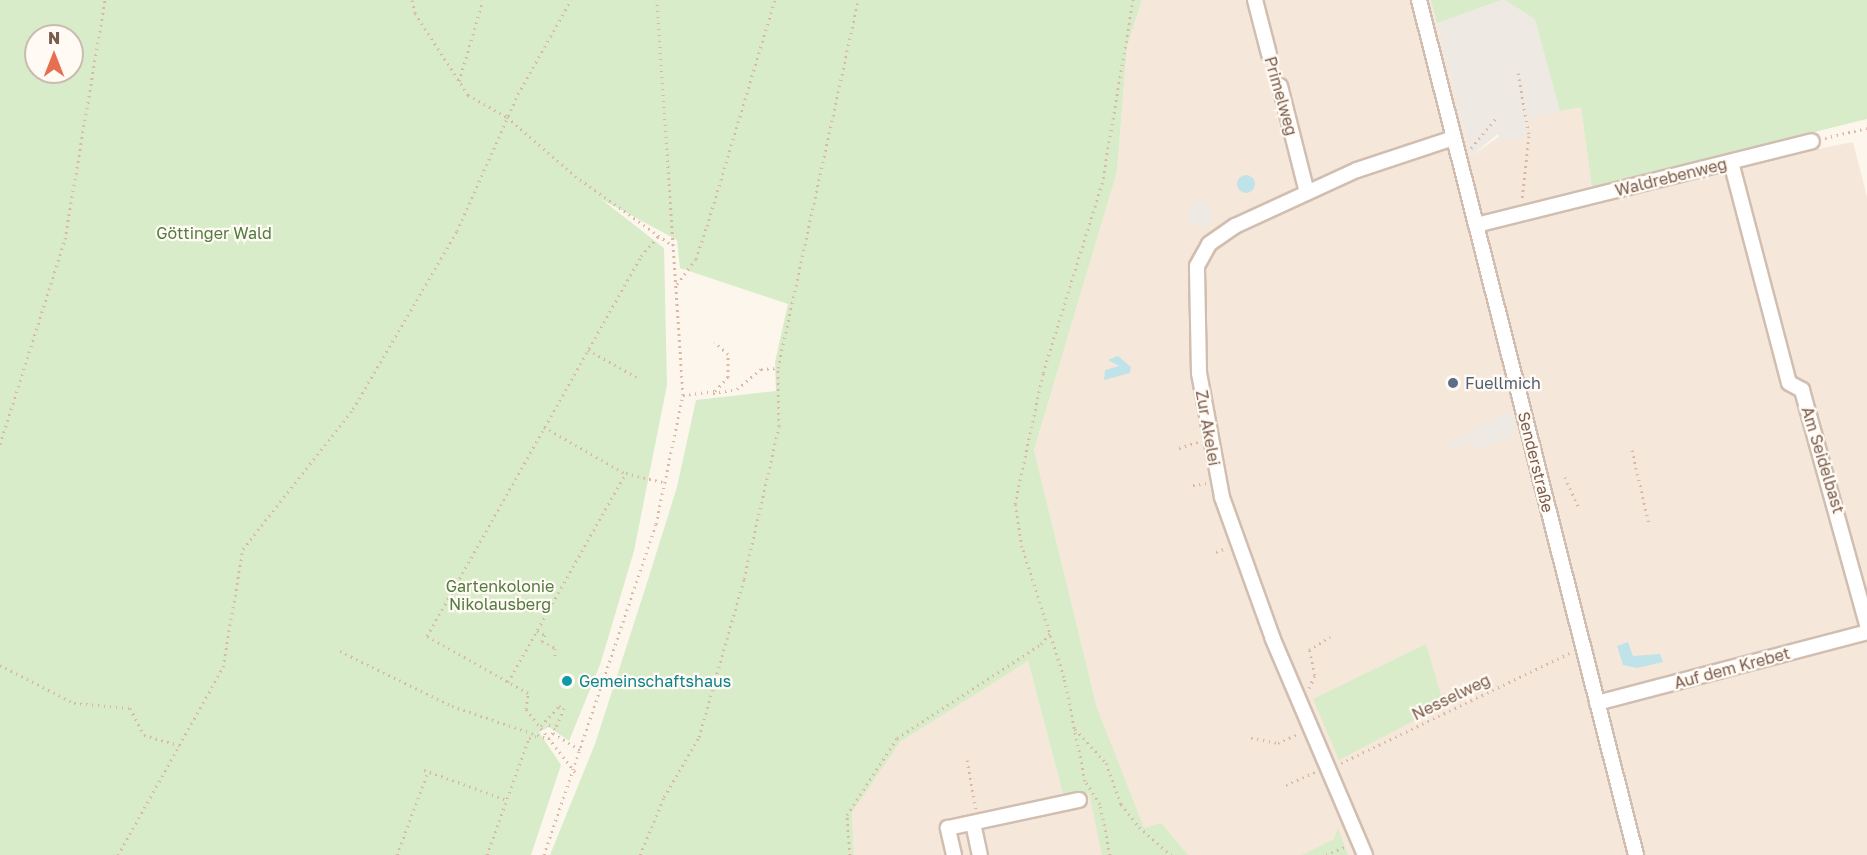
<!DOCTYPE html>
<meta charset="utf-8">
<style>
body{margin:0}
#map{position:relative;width:1867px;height:855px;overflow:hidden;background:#fdf6ec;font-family:"Golos Text",sans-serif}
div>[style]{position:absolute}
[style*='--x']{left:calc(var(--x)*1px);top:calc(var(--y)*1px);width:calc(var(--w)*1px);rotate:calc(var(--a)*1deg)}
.residential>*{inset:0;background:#f5e8da}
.industrial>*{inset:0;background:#efe9e4}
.round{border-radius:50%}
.green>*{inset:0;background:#d8ecc9}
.water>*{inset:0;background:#bfe3e8}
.path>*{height:3px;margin-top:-1.5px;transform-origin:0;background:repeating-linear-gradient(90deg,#d9b8a5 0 1.5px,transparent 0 6px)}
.roads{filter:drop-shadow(2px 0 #d1beb0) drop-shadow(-2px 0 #d1beb0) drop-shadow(0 2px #d1beb0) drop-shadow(0 -2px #d1beb0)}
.street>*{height:14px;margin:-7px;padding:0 7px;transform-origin:7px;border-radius:7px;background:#fff}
.dots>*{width:16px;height:16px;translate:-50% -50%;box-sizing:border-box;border:3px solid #fffaf3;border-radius:50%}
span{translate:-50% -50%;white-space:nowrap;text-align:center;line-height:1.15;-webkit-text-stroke:4.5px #fffaf3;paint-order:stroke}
.street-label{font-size:16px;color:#7a5c4d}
.park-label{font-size:16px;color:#537a41}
.service-label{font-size:16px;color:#4e5e75}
.left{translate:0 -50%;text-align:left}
.culture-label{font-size:16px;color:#0d838f}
.north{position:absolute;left:24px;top:24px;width:60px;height:60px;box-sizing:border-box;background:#fffaf3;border:2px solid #cabbb1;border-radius:50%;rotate:0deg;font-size:16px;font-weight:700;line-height:24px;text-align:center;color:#7a5c4d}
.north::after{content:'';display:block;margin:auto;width:21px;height:27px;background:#e76f51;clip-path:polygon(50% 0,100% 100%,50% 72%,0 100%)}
</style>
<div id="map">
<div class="residential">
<div style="clip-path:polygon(1142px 0,1431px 0,1471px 156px,1523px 120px,1581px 106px,1592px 187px,1810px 132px,1813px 150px,1853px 142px,1867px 197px,1867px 855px,854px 855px,852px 812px,884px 760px,900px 742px,993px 682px,1028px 661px,1064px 798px,1097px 708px,1034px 450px,1117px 172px,1127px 47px)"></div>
</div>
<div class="industrial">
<div style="clip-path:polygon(1431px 0,1735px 0,1771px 142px,1592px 187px,1581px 106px,1524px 120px,1527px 136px,1501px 143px,1498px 134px,1471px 156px)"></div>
<div class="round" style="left:1187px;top:201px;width:26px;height:26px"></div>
<div style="clip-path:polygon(1511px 411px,1517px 435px,1474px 450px,1467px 442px,1452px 449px,1449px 442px)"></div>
</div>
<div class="green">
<div style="clip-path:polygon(evenodd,0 0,1142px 0,1127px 47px,1117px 172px,1034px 450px,1097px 708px,1144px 828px,1161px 823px,1188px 855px,1102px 855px,1089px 793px,1064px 798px,1028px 661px,900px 742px,852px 812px,854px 855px,550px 855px,595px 744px,646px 586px,677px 487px,696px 400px,776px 391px,775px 362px,788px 304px,680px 268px,677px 240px,601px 199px,664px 248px,667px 385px,634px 551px,600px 665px,569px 741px,549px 727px,539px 732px,561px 765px,531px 855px,0 855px,0 0,36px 36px,72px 36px,72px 72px,36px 72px,36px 36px)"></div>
<div style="clip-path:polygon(1431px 0,1501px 0,1437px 23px)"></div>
<div style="clip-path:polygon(1505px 0,1867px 0,1867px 119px,1592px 187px,1581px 107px,1560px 111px,1535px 19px)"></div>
<div style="clip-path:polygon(1426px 644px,1444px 705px,1339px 760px,1313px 699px)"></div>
<div style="clip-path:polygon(1338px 828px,1348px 855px,1302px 855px,1334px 839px)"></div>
</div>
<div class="water">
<div class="round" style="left:1237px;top:175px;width:18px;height:18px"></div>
<div style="clip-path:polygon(1118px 356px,1131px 367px,1130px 373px,1104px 380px,1105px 370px,1119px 366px,1108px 360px)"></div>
<div style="clip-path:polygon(1628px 642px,1633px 656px,1660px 654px,1663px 662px,1637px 668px,1623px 665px,1617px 646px)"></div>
</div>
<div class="path">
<div style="--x:412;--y:0;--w:13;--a:77"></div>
<div style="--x:415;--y:13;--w:98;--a:57.1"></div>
<div style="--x:468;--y:95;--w:45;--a:29.4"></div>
<div style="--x:507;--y:117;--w:90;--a:40.9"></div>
<div style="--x:575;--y:176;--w:120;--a:35.5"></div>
<div style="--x:1518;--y:73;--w:64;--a:80.1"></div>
<div style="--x:1529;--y:136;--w:63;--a:96.3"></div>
<div style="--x:459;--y:81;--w:84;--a:-73.5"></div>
<div style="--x:1825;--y:138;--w:43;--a:-13.4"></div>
<div style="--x:1471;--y:148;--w:38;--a:-50"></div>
<div style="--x:677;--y:284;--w:31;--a:-53"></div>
<div style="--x:696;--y:259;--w:35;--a:-72"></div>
<div style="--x:707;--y:226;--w:236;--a:-73.3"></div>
<div style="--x:588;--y:350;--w:60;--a:29.1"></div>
<div style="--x:713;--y:393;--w:24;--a:-9"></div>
<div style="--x:737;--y:389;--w:31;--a:-40"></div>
<div style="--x:761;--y:369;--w:16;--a:-4"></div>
<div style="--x:683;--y:395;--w:32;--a:-7"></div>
<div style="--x:715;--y:391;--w:19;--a:-47"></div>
<div style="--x:728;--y:377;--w:23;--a:-90"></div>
<div style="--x:728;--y:354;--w:18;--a:-139"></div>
<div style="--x:544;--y:427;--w:95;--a:29.8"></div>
<div style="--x:0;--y:444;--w:215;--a:-72.4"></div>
<div style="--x:65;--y:239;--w:242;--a:-80.5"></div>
<div style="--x:1179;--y:448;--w:20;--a:-18"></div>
<div style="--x:1632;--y:450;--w:76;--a:77.1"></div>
<div style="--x:1565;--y:477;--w:35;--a:66"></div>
<div style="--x:1193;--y:485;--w:14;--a:-8"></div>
<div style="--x:1216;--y:552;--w:12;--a:-20"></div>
<div style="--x:537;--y:631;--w:9;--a:27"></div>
<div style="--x:545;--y:635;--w:7;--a:117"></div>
<div style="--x:542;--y:641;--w:15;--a:28"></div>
<div style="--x:555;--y:648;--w:12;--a:90"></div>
<div style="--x:340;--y:651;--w:125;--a:26.2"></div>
<div style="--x:452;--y:706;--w:102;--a:18.8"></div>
<div style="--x:549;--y:739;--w:12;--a:-59"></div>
<div style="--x:0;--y:665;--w:83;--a:27.2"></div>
<div style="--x:74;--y:703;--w:56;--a:5.1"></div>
<div style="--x:130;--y:708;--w:30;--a:63"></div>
<div style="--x:144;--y:735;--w:37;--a:16"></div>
<div style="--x:508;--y:682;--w:240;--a:-60.6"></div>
<div style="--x:626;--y:473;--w:41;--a:14"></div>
<div style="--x:1309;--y:688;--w:14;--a:-65"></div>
<div style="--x:1315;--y:675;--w:26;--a:-103"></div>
<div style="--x:1309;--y:650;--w:25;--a:-32"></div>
<div style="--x:541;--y:726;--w:27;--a:-48"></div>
<div style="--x:559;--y:706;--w:5;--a:22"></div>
<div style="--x:564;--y:708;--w:23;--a:113"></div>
<div style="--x:555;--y:729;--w:11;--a:-146"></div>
<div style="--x:1075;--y:729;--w:46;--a:47.6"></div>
<div style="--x:1106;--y:763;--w:44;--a:69.9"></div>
<div style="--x:1121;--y:804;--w:29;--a:52"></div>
<div style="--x:1139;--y:827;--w:43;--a:41.2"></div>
<div style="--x:553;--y:733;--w:34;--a:32"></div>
<div style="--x:1251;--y:738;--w:27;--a:10"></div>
<div style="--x:1278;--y:743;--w:23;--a:-25"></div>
<div style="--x:967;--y:760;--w:50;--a:79.6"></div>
<div style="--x:1341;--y:763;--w:254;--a:-25.7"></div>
<div style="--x:424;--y:770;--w:88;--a:19.9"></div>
<div style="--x:575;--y:772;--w:80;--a:-127.9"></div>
<div style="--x:526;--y:709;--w:16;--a:-83"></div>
<div style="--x:528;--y:693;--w:116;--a:-150.6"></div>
<div style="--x:427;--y:636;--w:436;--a:-60.6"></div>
<div style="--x:641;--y:256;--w:28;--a:-49"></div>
<div style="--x:1286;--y:785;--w:32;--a:-24"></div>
<div style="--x:118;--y:855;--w:215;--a:-60.8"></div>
<div style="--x:223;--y:667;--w:120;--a:-80.4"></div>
<div style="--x:243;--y:549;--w:178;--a:-51.8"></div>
<div style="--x:353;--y:409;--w:206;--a:-59.7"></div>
<div style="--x:457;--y:231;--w:150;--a:-66"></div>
<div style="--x:518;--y:94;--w:108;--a:-60.6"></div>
<div style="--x:397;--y:855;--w:90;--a:-69.7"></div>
<div style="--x:487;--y:855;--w:124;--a:-70.3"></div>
<div style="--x:529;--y:738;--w:7;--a:-16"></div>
<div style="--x:544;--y:855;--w:349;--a:-71.3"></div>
<div style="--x:656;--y:524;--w:132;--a:-78.2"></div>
<div style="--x:683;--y:395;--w:396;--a:-93.8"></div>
<div style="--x:640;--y:855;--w:63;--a:-67.5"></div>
<div style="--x:664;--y:797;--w:69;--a:-59.7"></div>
<div style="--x:699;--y:737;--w:164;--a:-74.1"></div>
<div style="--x:744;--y:579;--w:157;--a:-77.1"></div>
<div style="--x:779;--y:426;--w:58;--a:-91"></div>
<div style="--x:778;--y:368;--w:377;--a:-77.7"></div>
<div style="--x:850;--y:855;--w:40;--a:-94.3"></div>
<div style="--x:847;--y:815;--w:92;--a:-57"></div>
<div style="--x:897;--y:738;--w:172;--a:-33.1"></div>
<div style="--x:1041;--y:644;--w:16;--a:-50"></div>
<div style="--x:1110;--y:855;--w:52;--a:-101.1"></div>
<div style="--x:1100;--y:804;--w:27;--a:-123"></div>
<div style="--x:1085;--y:781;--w:106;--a:-101.4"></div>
<div style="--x:1064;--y:677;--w:137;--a:-107.9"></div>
<div style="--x:1022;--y:547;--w:44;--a:-99.2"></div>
<div style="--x:1015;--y:504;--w:134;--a:-77.9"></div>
<div style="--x:1043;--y:373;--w:198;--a:-72.7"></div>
<div style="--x:1102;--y:184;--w:187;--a:-80.4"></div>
<div style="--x:1326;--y:855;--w:22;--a:-24"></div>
</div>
<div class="roads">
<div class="street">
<div style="--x:1255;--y:0;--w:56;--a:75.5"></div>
<div style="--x:1419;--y:0;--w:882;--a:75.76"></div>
<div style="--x:1280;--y:86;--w:110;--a:75.8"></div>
<div style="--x:1731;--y:162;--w:228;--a:75.3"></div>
<div style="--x:1789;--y:383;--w:15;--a:28"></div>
<div style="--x:1802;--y:390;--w:244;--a:74.5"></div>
<div style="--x:1476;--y:225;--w:346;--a:-14"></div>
<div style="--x:1597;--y:703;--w:279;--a:-14.7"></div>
<div style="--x:973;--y:823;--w:33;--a:78"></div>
<div style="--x:954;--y:855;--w:28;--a:-103"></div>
<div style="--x:948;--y:828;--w:134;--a:-12.1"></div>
<div style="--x:1365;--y:855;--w:235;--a:-113.1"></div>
<div style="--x:1273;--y:639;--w:151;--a:-109.8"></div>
<div style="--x:1222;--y:497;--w:126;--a:-100.5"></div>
<div style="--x:1199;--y:373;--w:107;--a:-91.1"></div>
<div style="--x:1197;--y:266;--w:25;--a:-61"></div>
<div style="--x:1209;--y:244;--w:32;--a:-35"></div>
<div style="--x:1235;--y:226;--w:134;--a:-24.7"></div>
<div style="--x:1357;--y:170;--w:102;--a:-18.3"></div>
</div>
</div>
<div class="dots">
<div style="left:1453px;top:383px;background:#5c6f8a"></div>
<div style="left:567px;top:681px;background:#0f9aa8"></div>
</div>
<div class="street-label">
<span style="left:1281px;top:96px;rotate:74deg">Primelweg</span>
<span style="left:1671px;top:177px;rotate:-14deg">Waldrebenweg</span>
<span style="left:1208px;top:428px;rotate:80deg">Zur Akelei</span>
<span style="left:1823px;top:460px;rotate:73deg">Am Seidelbast</span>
<span style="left:1536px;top:462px;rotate:76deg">Senderstraße</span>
<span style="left:1732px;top:668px;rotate:-15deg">Auf dem Krebet</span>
<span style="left:1451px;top:697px;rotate:-26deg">Nesselweg</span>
</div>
<div class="park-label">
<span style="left:214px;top:233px">Göttinger Wald</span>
<span style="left:500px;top:595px">Gartenkolonie<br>Nikolausberg</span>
</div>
<div class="service-label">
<span class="left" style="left:1465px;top:383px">Fuellmich</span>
</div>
<div class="culture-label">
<span class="left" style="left:579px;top:681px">Gemeinschaftshaus</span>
</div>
<div class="north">N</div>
</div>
